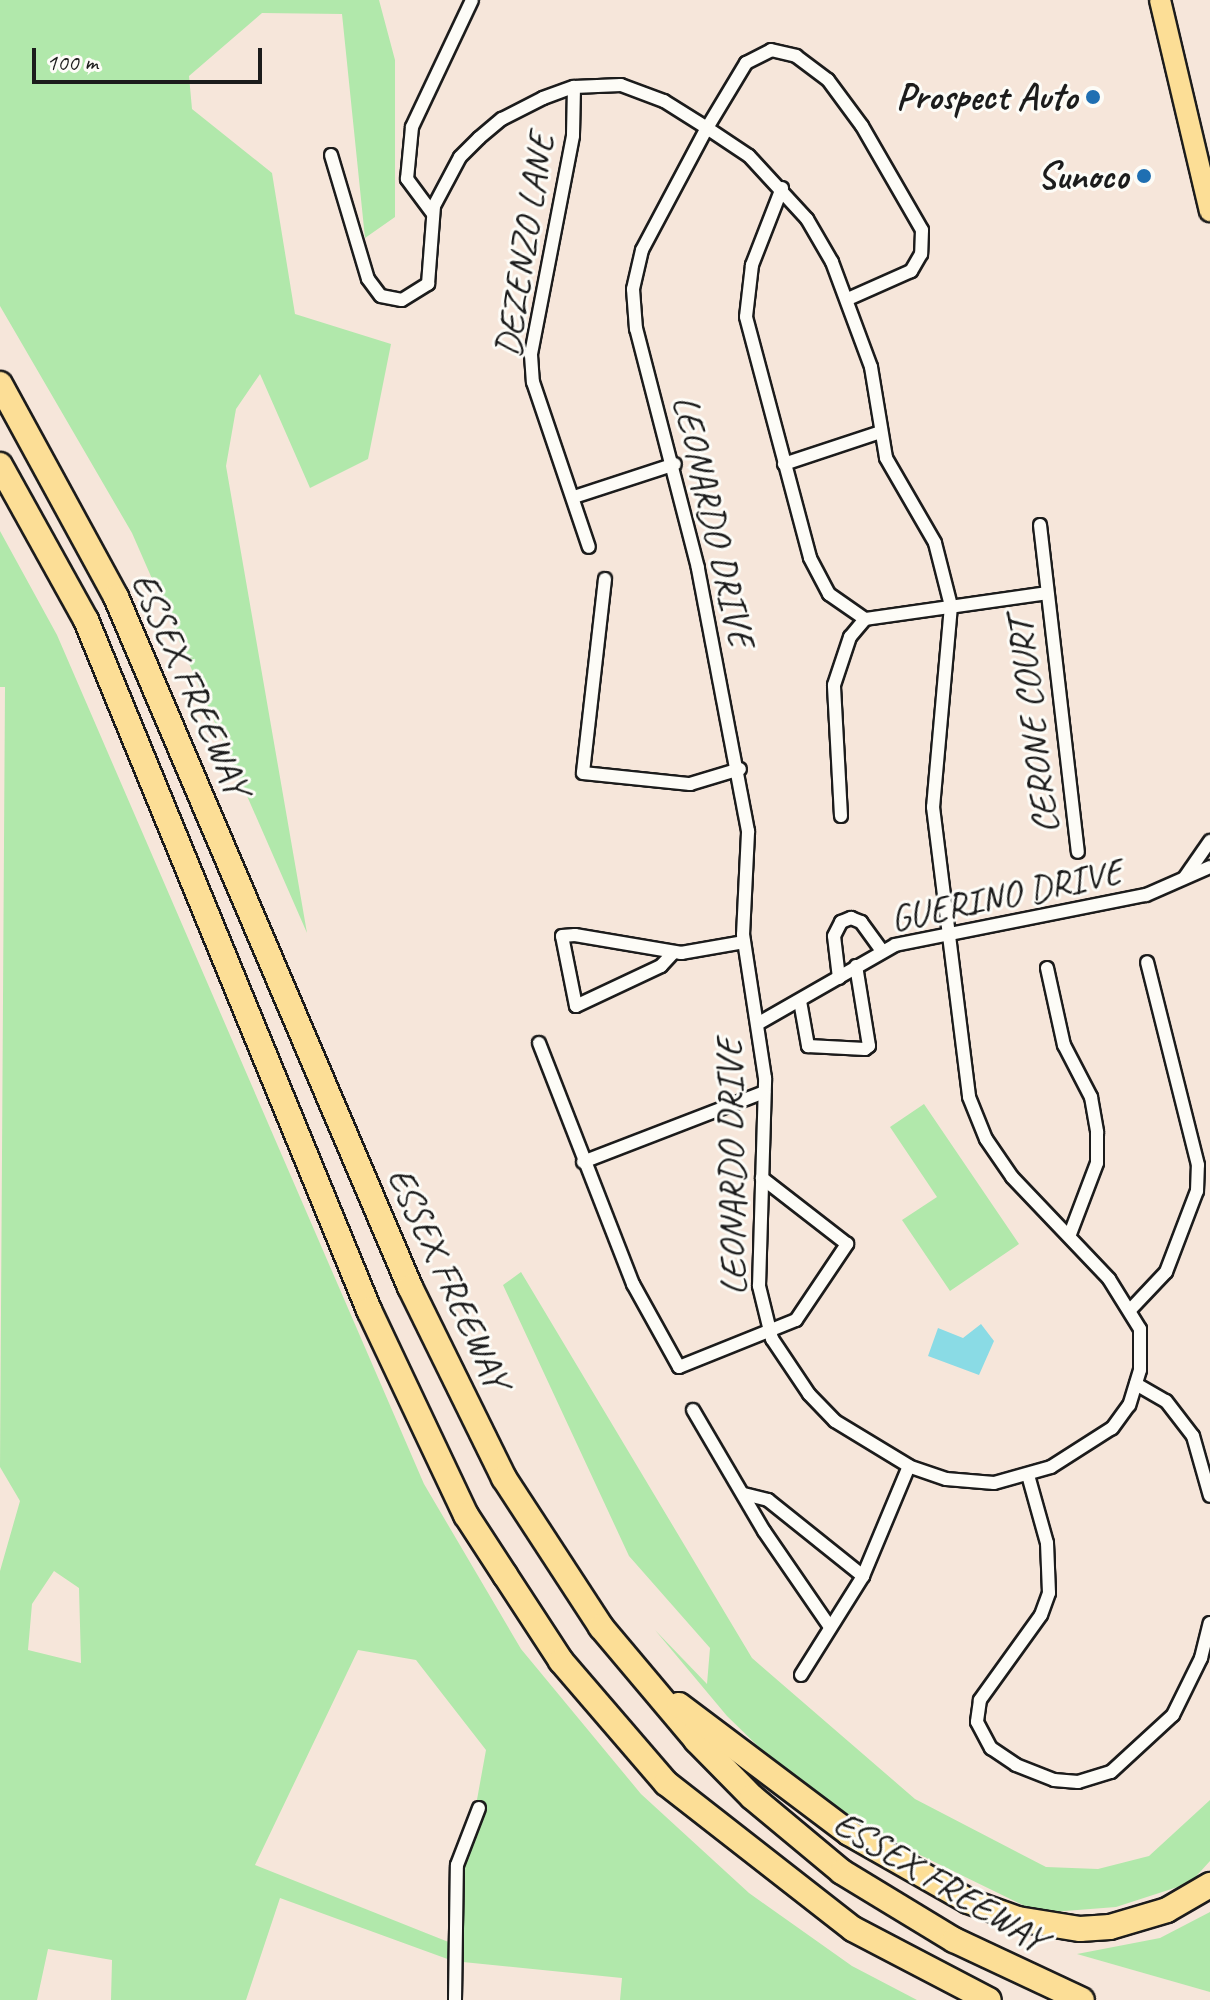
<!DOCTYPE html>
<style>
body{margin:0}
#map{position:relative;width:1210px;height:2000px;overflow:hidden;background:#f6e6da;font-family:Caveat,sans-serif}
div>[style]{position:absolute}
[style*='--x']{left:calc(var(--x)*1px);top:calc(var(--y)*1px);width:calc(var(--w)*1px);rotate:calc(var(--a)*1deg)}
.green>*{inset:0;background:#b1e8ab}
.water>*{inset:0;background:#8adbe5}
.roads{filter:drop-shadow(2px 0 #1c1c1c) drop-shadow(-2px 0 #1c1c1c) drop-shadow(0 2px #1c1c1c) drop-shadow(0 -2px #1c1c1c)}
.minor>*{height:12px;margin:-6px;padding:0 6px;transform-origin:6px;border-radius:6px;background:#fdfcf7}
.primary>*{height:20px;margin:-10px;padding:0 10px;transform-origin:10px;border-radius:10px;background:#fcde96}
.motorway>*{height:24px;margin:-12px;padding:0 12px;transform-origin:12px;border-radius:12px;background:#fcde96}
.dots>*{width:22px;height:22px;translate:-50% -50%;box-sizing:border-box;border:4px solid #fdfcf7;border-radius:50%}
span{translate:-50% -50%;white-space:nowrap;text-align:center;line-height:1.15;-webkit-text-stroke:6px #fdfcf7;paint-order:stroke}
.poi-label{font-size:38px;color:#1c1c1c;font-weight:700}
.right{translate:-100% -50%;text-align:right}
.street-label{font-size:38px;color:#1c1c1c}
.scale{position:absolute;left:32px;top:48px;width:230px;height:36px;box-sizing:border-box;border:4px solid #1c1c1c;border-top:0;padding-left:10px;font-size:24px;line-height:28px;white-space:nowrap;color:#1c1c1c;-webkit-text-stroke:6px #fdfcf7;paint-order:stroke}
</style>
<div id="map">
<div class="green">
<div style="clip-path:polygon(0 0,379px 0,395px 60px,395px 217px,365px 238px,342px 14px,262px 13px,189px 76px,192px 109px,272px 173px,295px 314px,391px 344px,368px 459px,310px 488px,260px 374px,236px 409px,226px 466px,307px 933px,132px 533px,0 306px)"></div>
<div style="clip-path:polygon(evenodd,0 531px,57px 635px,424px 1484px,521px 1649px,641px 1794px,749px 1893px,852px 1966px,917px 2000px,620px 2000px,622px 1978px,453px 1961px,280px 1898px,246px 2000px,111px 2000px,112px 1960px,48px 1949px,37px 2000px,0 2000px,0 1571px,20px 1501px,0 1467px,5px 687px,0 687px,0 531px,54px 1571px,79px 1588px,81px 1663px,28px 1650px,32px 1604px,54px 1571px,0 531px,358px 1650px,416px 1660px,486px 1750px,451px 1943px,255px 1865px,358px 1650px)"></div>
<div style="clip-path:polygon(924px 1104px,1019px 1244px,950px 1291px,902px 1220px,937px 1197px,890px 1127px)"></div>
<div style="clip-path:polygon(521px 1272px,752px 1658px,915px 1799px,1046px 1867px,1098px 1869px,1149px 1856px,1210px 1800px,1210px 1861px,1190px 1883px,1116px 1907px,1039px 1913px,914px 1852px,799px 1786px,727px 1716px,655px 1630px,707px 1684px,710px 1648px,629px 1556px,503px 1285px)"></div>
<div style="clip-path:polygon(1210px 1912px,1210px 1992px,1077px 1954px,1160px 1938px)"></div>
</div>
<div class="water">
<div style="clip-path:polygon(981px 1324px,994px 1341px,979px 1375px,928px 1356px,938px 1328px,963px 1338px)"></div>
</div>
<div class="roads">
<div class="minor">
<div style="--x:574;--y:87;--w:49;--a:91.2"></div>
<div style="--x:573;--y:136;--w:223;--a:100.9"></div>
<div style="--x:531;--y:355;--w:27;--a:86"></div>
<div style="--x:533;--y:382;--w:174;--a:71.3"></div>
<div style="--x:331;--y:155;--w:129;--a:73.4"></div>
<div style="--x:368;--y:279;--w:21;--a:53"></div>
<div style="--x:381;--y:296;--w:21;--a:11"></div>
<div style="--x:402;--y:300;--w:31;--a:-32"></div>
<div style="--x:428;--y:284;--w:78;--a:-85.6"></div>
<div style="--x:434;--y:206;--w:55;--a:-62"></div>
<div style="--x:460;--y:157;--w:27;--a:-45"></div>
<div style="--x:479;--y:138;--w:30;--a:-40"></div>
<div style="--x:502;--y:119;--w:46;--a:-27.1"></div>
<div style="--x:543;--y:98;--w:33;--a:-20"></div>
<div style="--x:574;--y:87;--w:47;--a:-2.4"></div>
<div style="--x:621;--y:85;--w:46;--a:20.4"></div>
<div style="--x:664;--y:101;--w:51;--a:32.1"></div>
<div style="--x:707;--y:128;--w:50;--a:33.7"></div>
<div style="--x:749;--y:156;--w:86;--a:47.4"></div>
<div style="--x:807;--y:219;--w:50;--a:59.8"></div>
<div style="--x:832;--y:262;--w:112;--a:69.6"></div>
<div style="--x:871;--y:367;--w:92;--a:80.6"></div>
<div style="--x:886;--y:458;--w:98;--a:60"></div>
<div style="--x:935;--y:543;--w:65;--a:75.7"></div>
<div style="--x:951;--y:606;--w:202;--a:95.1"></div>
<div style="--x:933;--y:807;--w:292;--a:82.9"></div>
<div style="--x:969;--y:1097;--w:45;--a:68"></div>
<div style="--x:986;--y:1139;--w:46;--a:55.6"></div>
<div style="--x:1012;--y:1177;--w:141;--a:46.4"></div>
<div style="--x:1109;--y:1279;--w:59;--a:58.2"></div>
<div style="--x:1140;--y:1329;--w:41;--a:90"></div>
<div style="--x:1140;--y:1370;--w:37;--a:107"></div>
<div style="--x:1129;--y:1405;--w:29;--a:126"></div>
<div style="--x:1112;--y:1428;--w:72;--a:147.4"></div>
<div style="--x:1051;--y:1467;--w:59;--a:164.3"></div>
<div style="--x:994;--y:1483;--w:48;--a:-175.2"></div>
<div style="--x:946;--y:1479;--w:39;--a:-161"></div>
<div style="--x:909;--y:1466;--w:87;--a:-148.7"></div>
<div style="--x:835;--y:1421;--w:37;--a:-134"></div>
<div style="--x:809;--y:1394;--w:66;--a:-123.9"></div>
<div style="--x:772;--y:1339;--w:55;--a:-103.8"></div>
<div style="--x:759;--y:1286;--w:208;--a:-88.3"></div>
<div style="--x:765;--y:1078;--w:145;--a:-98.7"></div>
<div style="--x:743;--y:935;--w:104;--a:-87.2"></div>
<div style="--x:748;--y:831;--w:268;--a:-100.8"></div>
<div style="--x:698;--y:568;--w:247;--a:-104.5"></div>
<div style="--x:636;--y:329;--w:40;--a:-94.3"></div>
<div style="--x:633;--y:289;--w:40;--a:-77"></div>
<div style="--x:642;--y:250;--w:138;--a:-62"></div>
<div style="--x:707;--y:128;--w:76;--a:-59"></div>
<div style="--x:746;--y:63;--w:28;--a:-27"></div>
<div style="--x:771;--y:50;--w:26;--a:13"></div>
<div style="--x:796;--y:56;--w:40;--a:37"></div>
<div style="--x:828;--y:80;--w:57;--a:53.5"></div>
<div style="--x:862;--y:126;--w:120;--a:60"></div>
<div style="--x:922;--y:230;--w:24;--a:92"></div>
<div style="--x:921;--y:254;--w:20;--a:120"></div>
<div style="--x:911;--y:271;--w:69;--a:156"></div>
<div style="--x:782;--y:188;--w:83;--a:111.3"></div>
<div style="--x:752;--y:265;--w:52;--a:96.6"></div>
<div style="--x:746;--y:317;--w:249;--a:75.1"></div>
<div style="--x:810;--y:558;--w:41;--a:62.2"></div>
<div style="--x:829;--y:594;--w:44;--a:34.8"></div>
<div style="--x:433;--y:214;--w:44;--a:-126.6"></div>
<div style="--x:407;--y:179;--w:52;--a:-84.5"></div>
<div style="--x:412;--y:127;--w:140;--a:-64.7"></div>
<div style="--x:784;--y:464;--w:99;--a:-18.3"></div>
<div style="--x:574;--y:497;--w:106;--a:-18.1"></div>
<div style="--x:1040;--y:525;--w:329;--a:83.4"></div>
<div style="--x:605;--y:579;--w:195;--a:96.5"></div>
<div style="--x:583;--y:773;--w:108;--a:5.9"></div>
<div style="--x:690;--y:784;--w:52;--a:-16.7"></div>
<div style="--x:841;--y:816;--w:131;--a:-93.1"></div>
<div style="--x:834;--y:685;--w:51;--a:-71.6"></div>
<div style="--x:850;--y:637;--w:23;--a:-50"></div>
<div style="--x:865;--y:619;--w:184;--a:-8.1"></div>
<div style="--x:1185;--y:877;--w:44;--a:-55.2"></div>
<div style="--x:674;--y:952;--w:19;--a:133"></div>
<div style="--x:661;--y:966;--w:94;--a:154.8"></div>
<div style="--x:576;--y:1006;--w:71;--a:-101.3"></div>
<div style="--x:562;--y:936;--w:13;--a:-4"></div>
<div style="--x:575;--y:935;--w:108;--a:9.6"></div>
<div style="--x:681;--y:953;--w:64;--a:-9.9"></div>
<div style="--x:1047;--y:968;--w:79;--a:77.6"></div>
<div style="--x:1064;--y:1045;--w:59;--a:62.6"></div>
<div style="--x:1091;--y:1097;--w:36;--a:80"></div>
<div style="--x:1097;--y:1132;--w:31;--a:90"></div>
<div style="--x:1097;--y:1163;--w:76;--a:110.8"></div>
<div style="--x:839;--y:978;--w:42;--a:-96.8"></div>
<div style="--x:834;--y:936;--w:16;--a:-63"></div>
<div style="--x:841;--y:922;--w:11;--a:-22"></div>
<div style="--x:851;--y:918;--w:11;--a:22"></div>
<div style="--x:861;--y:922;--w:36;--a:54"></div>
<div style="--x:800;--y:1001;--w:46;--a:79.9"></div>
<div style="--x:808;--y:1046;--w:57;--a:3"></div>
<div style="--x:865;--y:1049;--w:5;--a:-37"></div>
<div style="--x:869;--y:1046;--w:81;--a:-99.2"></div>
<div style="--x:759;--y:1023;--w:157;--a:-29.8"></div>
<div style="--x:895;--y:945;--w:256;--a:-11.3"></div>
<div style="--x:1146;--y:895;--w:70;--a:-23.6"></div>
<div style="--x:539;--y:1043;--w:259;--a:68.7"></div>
<div style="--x:633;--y:1284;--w:95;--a:61"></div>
<div style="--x:679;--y:1367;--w:126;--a:-21.9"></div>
<div style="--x:796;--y:1320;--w:92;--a:-56.1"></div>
<div style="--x:847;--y:1244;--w:108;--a:-142.2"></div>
<div style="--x:583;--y:1162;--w:194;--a:-21.1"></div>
<div style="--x:1131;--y:1309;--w:51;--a:-46.6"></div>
<div style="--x:1166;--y:1272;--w:87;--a:-69.1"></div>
<div style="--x:1197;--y:1191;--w:26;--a:-88"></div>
<div style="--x:1198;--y:1165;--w:209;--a:-104.1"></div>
<div style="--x:1136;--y:1384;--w:34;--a:30"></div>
<div style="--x:1166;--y:1401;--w:44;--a:52.4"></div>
<div style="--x:1193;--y:1436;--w:62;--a:74.2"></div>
<div style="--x:693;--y:1410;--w:140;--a:59.6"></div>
<div style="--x:764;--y:1531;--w:116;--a:55.5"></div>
<div style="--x:1028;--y:1475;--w:71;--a:74.4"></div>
<div style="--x:1047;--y:1543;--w:50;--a:87.7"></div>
<div style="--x:1049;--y:1593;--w:23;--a:110"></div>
<div style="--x:1041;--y:1615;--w:105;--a:125.7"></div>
<div style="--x:980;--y:1700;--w:22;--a:98"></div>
<div style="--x:977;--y:1722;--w:30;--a:62"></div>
<div style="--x:991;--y:1748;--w:30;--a:34"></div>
<div style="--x:1016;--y:1765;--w:41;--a:21.5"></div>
<div style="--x:1054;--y:1780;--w:24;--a:5"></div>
<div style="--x:1078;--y:1782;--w:34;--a:-17"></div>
<div style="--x:1111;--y:1772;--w:84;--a:-42.6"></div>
<div style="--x:1173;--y:1715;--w:64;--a:-63.8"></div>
<div style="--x:1201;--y:1658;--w:36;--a:-76"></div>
<div style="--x:744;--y:1494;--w:25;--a:14"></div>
<div style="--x:768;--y:1500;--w:122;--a:38.7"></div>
<div style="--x:801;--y:1675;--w:117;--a:-57.9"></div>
<div style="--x:863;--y:1576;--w:119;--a:-67.3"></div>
<div style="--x:455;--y:2000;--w:135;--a:-89.2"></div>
<div style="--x:457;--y:1865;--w:61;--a:-68.9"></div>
</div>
<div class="primary">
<div style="--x:1160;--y:0;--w:217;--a:76.7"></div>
</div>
<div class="motorway">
<div style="--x:0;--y:384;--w:243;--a:61.4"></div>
<div style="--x:116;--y:597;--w:750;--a:66.92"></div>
<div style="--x:410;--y:1287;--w:213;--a:63.8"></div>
<div style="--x:504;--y:1478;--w:178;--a:56.9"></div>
<div style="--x:601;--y:1627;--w:148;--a:49.9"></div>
<div style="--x:696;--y:1740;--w:80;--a:45.5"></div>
<div style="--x:752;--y:1797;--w:117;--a:39.8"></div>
<div style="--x:842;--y:1872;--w:131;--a:31.3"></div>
<div style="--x:954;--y:1940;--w:141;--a:25.1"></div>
<div style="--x:0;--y:465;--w:177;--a:61"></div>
<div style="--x:86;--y:620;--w:746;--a:67.7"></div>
<div style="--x:369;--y:1310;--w:227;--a:64.7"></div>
<div style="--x:466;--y:1515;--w:72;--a:57"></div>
<div style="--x:505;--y:1575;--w:103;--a:56.9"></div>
<div style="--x:561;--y:1661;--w:161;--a:49.3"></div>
<div style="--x:666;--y:1783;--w:237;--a:38"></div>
<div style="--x:853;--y:1929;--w:153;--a:27.6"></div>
<div style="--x:679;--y:1705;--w:213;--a:37"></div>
<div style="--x:849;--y:1833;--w:137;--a:29.7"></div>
<div style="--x:968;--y:1901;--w:53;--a:19.8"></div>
<div style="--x:1018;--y:1919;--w:63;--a:9.2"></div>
<div style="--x:1080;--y:1929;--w:30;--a:-4"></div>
<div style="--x:1110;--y:1927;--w:59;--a:-16.6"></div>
<div style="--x:1167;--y:1910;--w:50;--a:-30.2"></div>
</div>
</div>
<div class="dots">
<div style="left:1093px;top:97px;background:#1f6fb2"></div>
<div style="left:1144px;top:176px;background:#1f6fb2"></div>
</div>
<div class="poi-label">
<span class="right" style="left:1077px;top:97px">Prospect Auto</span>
<span class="right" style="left:1128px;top:176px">Sunoco</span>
</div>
<div class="street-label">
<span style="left:524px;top:245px;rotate:-81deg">DEZENZO LANE</span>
<span style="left:714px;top:521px;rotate:77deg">LEONARDO DRIVE</span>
<span style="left:191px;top:684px;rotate:66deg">ESSEX FREEWAY</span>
<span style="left:1033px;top:726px;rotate:-97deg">CERONE COURT</span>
<span style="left:1006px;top:895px;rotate:-12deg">GUERINO DRIVE</span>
<span style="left:731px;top:1167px;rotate:-91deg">LEONARDO DRIVE</span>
<span style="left:449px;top:1278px;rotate:65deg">ESSEX FREEWAY</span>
<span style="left:940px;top:1881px;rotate:31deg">ESSEX FREEWAY</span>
</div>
<div class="scale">100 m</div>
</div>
